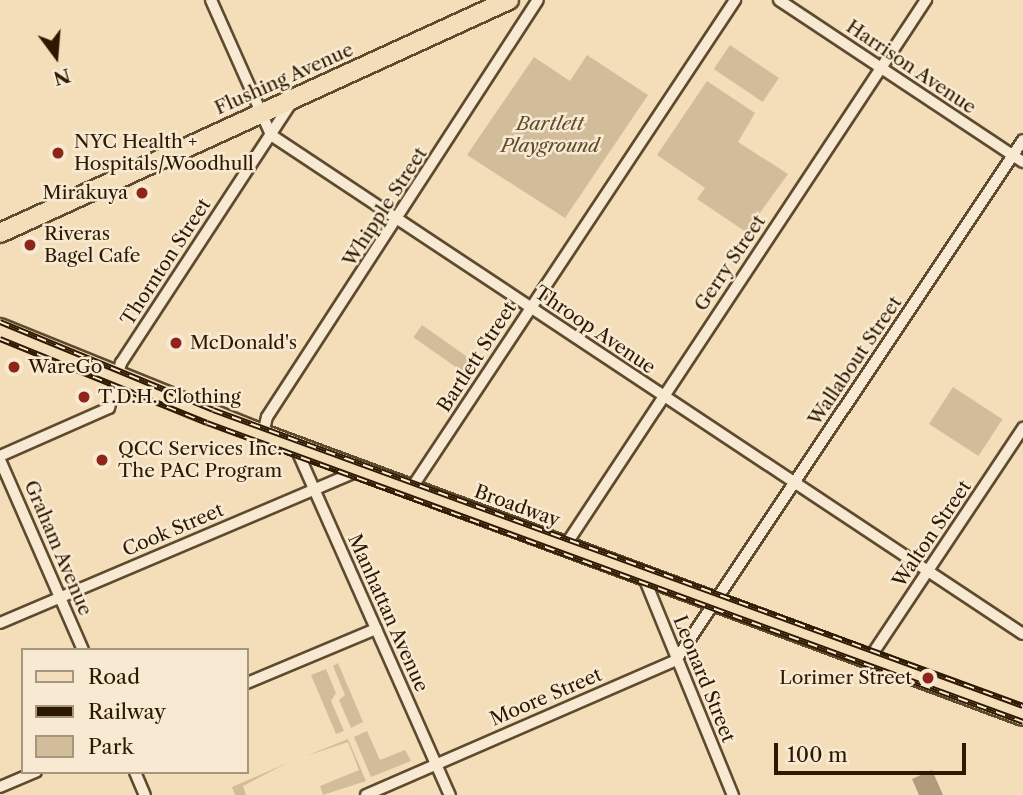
<!DOCTYPE html>
<style>
body{margin:0}
#map{position:relative;width:1023px;height:795px;overflow:hidden;background:#f4deb9;font-family:"Libre Caslon Text",serif}
div>[style]{position:absolute}
[style*='--x']{left:calc(var(--x)*1px);top:calc(var(--y)*1px);width:calc(var(--w)*1px);rotate:calc(var(--a)*1deg)}
.green>*{inset:0;background:#d2bd9a;transform-origin:0 0}
.water>*{inset:0;background:#b09b7a}
.roads{filter:drop-shadow(2px 0 #5e4a2e) drop-shadow(-2px 0 #5e4a2e) drop-shadow(0 2px #5e4a2e) drop-shadow(0 -2px #5e4a2e)}
.minor>*{height:10px;margin:-5px;padding:0 5px;transform-origin:5px;border-radius:5px;background:#f8ead2}
.primary>*{height:18px;margin:-9px;padding:0 9px;transform-origin:9px;border-radius:9px;background:#f4deb9}
.rail>*{height:6px;margin-top:-3px;transform-origin:0;background:repeating-linear-gradient(90deg,#f8ead2 0 10px,#2c1900 0 20px);box-sizing:border-box;border-block:2px solid #2c1900}
.dots>*{width:19px;height:19px;translate:-50% -50%;box-sizing:border-box;border:4px solid #f8ead2;border-radius:50%}
span{translate:-50% -50%;white-space:nowrap;text-align:center;line-height:1.15;-webkit-text-stroke:5px #f8ead2;paint-order:stroke}
.street-label{font-size:19px;color:#2c1900}
.park-label{font-size:19px;color:#5e4a2e;font-style:italic}
.poi-label{font-size:19px;color:#2c1900}
.left{translate:0 -50%;text-align:left}
.right{translate:-100% -50%;text-align:right}
.legend{position:absolute;left:21px;top:648px;width:228px;height:126px;box-sizing:border-box;background:#f8ead2;border:2px solid #a6967e;margin:0;padding:9px 12px;list-style:none;font-size:21px;color:#2c1900}
.legend li{display:flex;align-items:center;gap:14px;height:35px}
.legend b{width:35px;border:2px solid #a6967e}
.north{position:absolute;left:21px;top:21px;width:70px;height:70px;-webkit-text-stroke:5px #f8ead2;paint-order:stroke;rotate:164deg;font-size:19px;font-weight:700;line-height:28px;text-align:center;color:#2c1900}
.north::after{content:'';display:block;margin:auto;width:24px;height:32px;background:#2c1900;clip-path:polygon(50% 0,100% 100%,50% 72%,0 100%)}
.scale{position:absolute;left:774px;top:743px;width:192px;height:32px;box-sizing:border-box;border:4px solid #2c1900;border-top:0;padding-left:9px;font-size:21px;line-height:24px;white-space:nowrap;color:#2c1900;-webkit-text-stroke:5px #f8ead2;paint-order:stroke}
</style>
<div id="map">
<div class="green">
<div style="left:730px;top:45px;width:59px;height:29px;rotate:34deg"></div>
<div style="clip-path:polygon(587px 55px,648px 95px,565px 218px,467px 155px,534px 57px,570px 81px)"></div>
<div style="clip-path:polygon(707px 81px,755px 113px,738px 142px,788px 174px,746px 232px,697px 199px,705px 188px,657px 155px)"></div>
<div style="left:422px;top:325px;width:60px;height:15px;rotate:35deg"></div>
<div style="left:953px;top:387px;width:59px;height:44px;rotate:33deg"></div>
<div style="clip-path:polygon(338px 663px,363px 722px,351px 728px,339px 700px,345px 695px,333px 666px)"></div>
<div style="clip-path:polygon(326px 669px,336px 693px,331px 701px,344px 731px,336px 734px,311px 675px)"></div>
<div style="clip-path:polygon(367px 731px,380px 760px,405px 750px,411px 761px,371px 777px,354px 737px)"></div>
<div style="clip-path:polygon(348px 739px,366px 781px,323px 795px,320px 786px,359px 770px,348px 742px,306px 756px)"></div>
<div style="clip-path:polygon(287px 763px,243px 786px,246px 795px,235px 795px,232px 787px)"></div>
</div>
<div class="water">
<div style="clip-path:polygon(932px 770px,943px 795px,919px 795px,912px 779px)"></div>
</div>
<div class="roads">
<div class="minor">
<div style="--x:211;--y:0;--w:148;--a:66"></div>
<div style="--x:271;--y:135;--w:902;--a:33.57"></div>
<div style="--x:779;--y:0;--w:293;--a:33.6"></div>
<div style="--x:263;--y:434;--w:17;--a:-77"></div>
<div style="--x:267;--y:417;--w:497;--a:-57"></div>
<div style="--x:295;--y:446;--w:382;--a:66.1"></div>
<div style="--x:0;--y:456;--w:119;--a:-23.8"></div>
<div style="--x:109;--y:408;--w:47;--a:-75.1"></div>
<div style="--x:121;--y:363;--w:314;--a:-56.8"></div>
<div style="--x:0;--y:460;--w:207;--a:66.4"></div>
<div style="--x:411;--y:489;--w:587;--a:-56.47"></div>
<div style="--x:565;--y:546;--w:655;--a:-56.53"></div>
<div style="--x:643;--y:575;--w:238;--a:67.8"></div>
<div style="--x:0;--y:623;--w:391;--a:-23"></div>
<div style="--x:869;--y:659;--w:278;--a:-56.3"></div>
<div style="--x:247;--y:683;--w:140;--a:-22.7"></div>
<div style="--x:135;--y:772;--w:25;--a:67"></div>
<div style="--x:0;--y:787;--w:39;--a:-23"></div>
<div style="--x:366;--y:795;--w:338;--a:-23.5"></div>
<div style="--x:676;--y:660;--w:625;--a:-56.28"></div>
</div>
<div class="primary">
<div style="--x:0;--y:233;--w:560;--a:-24.6"></div>
<div style="--x:0;--y:328;--w:272;--a:22"></div>
<div style="--x:252;--y:430;--w:822;--a:20.35"></div>
</div>
</div>
<div class="rail">
<div style="--x:0;--y:322;--w:230;--a:22.4"></div>
<div style="--x:213;--y:410;--w:862;--a:20.07"></div>
<div style="--x:0;--y:339;--w:223;--a:22.1"></div>
<div style="--x:207;--y:423;--w:869;--a:20.12"></div>
</div>
<div class="dots">
<div style="left:58px;top:153px;background:#8f2418"></div>
<div style="left:142px;top:193px;background:#8f2418"></div>
<div style="left:30px;top:245px;background:#8f2418"></div>
<div style="left:176px;top:343px;background:#8f2418"></div>
<div style="left:14px;top:367px;background:#8f2418"></div>
<div style="left:84px;top:397px;background:#8f2418"></div>
<div style="left:102px;top:460px;background:#8f2418"></div>
<div style="left:928px;top:678px;background:#8f2418"></div>
</div>
<div class="street-label">
<span style="left:911px;top:67px;rotate:34deg">Harrison Avenue</span>
<span style="left:284px;top:79px;rotate:-24deg">Flushing Avenue</span>
<span style="left:385px;top:207px;rotate:-57deg">Whipple Street</span>
<span style="left:166px;top:262px;rotate:-57deg">Thornton Street</span>
<span style="left:730px;top:263px;rotate:-56deg">Gerry Street</span>
<span style="left:595px;top:330px;rotate:34deg">Throop Avenue</span>
<span style="left:477px;top:357px;rotate:-57deg">Bartlett Street</span>
<span style="left:855px;top:361px;rotate:-56deg">Wallabout Street</span>
<span style="left:517px;top:506px;rotate:20deg">Broadway</span>
<span style="left:173px;top:530px;rotate:-23deg">Cook Street</span>
<span style="left:932px;top:534px;rotate:-56deg">Walton Street</span>
<span style="left:58px;top:548px;rotate:67deg">Graham Avenue</span>
<span style="left:388px;top:613px;rotate:66deg">Manhattan Avenue</span>
<span style="left:704px;top:679px;rotate:68deg">Leonard Street</span>
<span style="left:546px;top:697px;rotate:-23deg">Moore Street</span>
</div>
<div class="park-label">
<span style="left:550px;top:135px">Bartlett<br>Playground</span>
</div>
<div class="poi-label">
<span class="left" style="left:74px;top:153px">NYC Health +<br>Hospitals/Woodhull</span>
<span class="right" style="left:128px;top:193px">Mirakuya</span>
<span class="left" style="left:44px;top:245px">Riveras<br>Bagel Cafe</span>
<span class="left" style="left:190px;top:343px">McDonald's</span>
<span class="left" style="left:28px;top:367px">WareGo</span>
<span class="left" style="left:98px;top:397px">T.D.H. Clothing</span>
<span class="left" style="left:118px;top:460px">QCC Services Inc.<br>The PAC Program</span>
<span class="right" style="left:912px;top:678px">Lorimer Street</span>
</div>
<ul class="legend">
<li><b style="height:9px;background:#f4deb9"></b>Road</li>
<li><b style="height:9px;background:#2c1900"></b>Railway</li>
<li><b style="height:19px;background:#d2bd9a"></b>Park</li>
</ul>
<div class="north">N</div>
<div class="scale">100 m</div>
</div>
